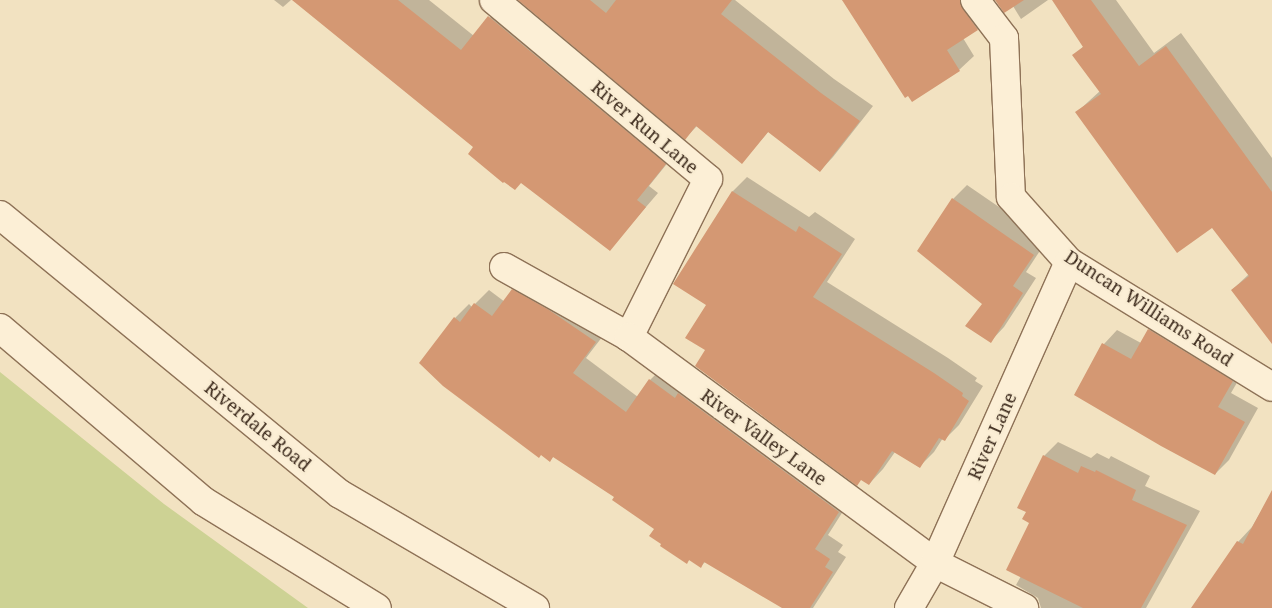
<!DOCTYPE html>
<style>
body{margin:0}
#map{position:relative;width:1272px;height:608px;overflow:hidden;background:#f2e2c1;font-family:"Noto Serif",serif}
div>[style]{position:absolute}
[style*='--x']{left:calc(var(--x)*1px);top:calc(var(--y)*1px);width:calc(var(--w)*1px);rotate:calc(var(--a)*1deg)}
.green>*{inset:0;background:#cdd294}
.shadow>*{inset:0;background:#0003}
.building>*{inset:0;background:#d49873}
.roads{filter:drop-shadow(1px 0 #8e7257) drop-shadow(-1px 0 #8e7257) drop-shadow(0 1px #8e7257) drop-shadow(0 -1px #8e7257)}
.minor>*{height:28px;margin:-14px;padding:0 14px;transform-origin:14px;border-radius:14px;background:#fcefd6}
.tertiary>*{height:28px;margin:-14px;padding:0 14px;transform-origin:14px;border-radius:14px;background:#fcefd6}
span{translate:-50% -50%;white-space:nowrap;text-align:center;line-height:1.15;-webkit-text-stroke:4.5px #f9ecd2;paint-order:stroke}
.street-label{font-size:18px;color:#3c2a1c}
</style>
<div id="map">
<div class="green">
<div style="clip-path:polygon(0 372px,164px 504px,308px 608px,0 608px)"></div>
</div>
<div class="shadow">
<div style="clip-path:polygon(274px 0,291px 0,283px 7px)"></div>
<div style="clip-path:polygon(294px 0,429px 0,474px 36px,503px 3px,678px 150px,649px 186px,658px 193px,610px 249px,475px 147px)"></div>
<div style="clip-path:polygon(520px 0,735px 0,834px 79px,873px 106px,833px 157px,820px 171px,769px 131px,742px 162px,697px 126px,685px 138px)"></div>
<div style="clip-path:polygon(842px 0,982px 0,992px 14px,977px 29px,963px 38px,974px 56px,959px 70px)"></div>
<div style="clip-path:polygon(995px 0,1048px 0,1021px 19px,1013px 6px)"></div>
<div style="clip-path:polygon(1053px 0,1116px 0,1154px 53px,1181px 33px,1272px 158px,1272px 310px,1232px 290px,1249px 274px,1213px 226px,1077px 112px,1100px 91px,1074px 55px,1084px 46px)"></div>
<div style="clip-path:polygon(747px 177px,809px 217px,815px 212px,855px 239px,827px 282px,948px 358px,977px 378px,975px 381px,983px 386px,959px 425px,944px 440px,943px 438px,934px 452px,919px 467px,895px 452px,883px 469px,869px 484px,707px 350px,708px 305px,675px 284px,733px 191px)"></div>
<div style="clip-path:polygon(967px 185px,1047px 240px,1026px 272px,1036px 278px,1004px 327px,991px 341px,983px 303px,953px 199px)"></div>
<div style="clip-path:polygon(527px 276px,609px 328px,586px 358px,638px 397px,650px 380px,664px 366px,852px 497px,828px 535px,843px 545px,838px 552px,846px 557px,813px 608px,784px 608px,706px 561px,701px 566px,690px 559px,687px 562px,662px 543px,656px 528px,616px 496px,554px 456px,550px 460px,541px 454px,455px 318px,469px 304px,472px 307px,489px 290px,505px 302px)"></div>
<div style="clip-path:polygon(1163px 316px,1246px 367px,1231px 393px,1258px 408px,1229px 460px,1215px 474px,1075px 394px,1104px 344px,1117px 330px,1141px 343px,1149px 330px)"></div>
<div style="clip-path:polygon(1058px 442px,1091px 458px,1097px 453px,1109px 459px,1111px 456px,1150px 476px,1145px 486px,1200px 511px,1146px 608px,1041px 608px,1038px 598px,1016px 585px,1021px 576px,1031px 522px,1027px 511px,1044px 456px)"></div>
<div style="clip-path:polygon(1272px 493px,1272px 608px,1192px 608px,1238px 542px,1252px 527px)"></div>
</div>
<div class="building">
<div style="clip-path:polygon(292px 0,398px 0,461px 50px,488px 16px,666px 164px,637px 200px,646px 207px,610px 251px,521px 183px,515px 190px,504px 182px,503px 183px,468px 154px,473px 147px)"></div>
<div style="clip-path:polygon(518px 0,590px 0,606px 13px,616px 0,732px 0,721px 14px,821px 93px,860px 121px,820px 172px,768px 132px,742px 164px,696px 126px,685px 140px)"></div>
<div style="clip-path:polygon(842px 0,960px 0,963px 9px,978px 30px,947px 50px,960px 71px,912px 102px,908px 96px,905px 98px)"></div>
<div style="clip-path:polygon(995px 0,1024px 0,1004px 13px)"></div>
<div style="clip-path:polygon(1052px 0,1091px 0,1139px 66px,1166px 46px,1272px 192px,1272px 344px,1231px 290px,1249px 276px,1212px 228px,1177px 253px,1075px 112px,1101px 94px,1072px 55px,1083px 47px)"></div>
<div style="clip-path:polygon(732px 191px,796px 232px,799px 226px,842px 254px,813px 297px,934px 373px,963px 393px,962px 396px,969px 401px,945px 441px,939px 438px,920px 468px,892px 451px,869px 485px,861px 480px,857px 486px,695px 366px,705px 350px,685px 338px,706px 305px,673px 284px)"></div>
<div style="clip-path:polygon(952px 198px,1034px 255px,1013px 286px,1023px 293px,991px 343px,965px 326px,982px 304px,917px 251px)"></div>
<div style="clip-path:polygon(512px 289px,549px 310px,596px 342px,573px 373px,626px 412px,649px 379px,675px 398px,678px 393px,839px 512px,815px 549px,830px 559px,825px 567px,833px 572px,810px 608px,782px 608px,704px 562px,701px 568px,689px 560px,687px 564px,660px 546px,661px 544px,649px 536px,654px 529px,612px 500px,614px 497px,553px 457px,550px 462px,541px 455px,539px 458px,443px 386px,419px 363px,454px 317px,460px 322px,474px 303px,492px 316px)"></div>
<div style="clip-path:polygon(1148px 329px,1233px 381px,1218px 407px,1245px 422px,1215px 475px,1161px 446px,1074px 395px,1102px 343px,1131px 359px)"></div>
<div style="clip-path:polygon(1043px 455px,1078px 473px,1081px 466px,1095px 472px,1096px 470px,1136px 490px,1132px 500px,1187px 525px,1141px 608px,1083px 608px,1006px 570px,1029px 523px,1022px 519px,1026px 512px,1017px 508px)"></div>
<div style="clip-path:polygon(1272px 490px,1272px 608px,1191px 608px,1237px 541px,1243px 544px)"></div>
</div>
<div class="roads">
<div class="minor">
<div style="--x:494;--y:0;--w:279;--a:39.9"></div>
<div style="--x:708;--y:179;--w:177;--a:116.6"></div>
<div style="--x:975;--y:0;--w:48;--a:52.7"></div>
<div style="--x:1004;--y:38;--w:159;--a:87.5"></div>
<div style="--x:1011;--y:197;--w:87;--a:48.3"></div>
<div style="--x:1069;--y:262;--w:238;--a:31.6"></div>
<div style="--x:504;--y:267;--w:143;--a:29.2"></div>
<div style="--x:629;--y:337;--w:380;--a:36.4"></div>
<div style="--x:935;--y:563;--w:100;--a:26.8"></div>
<div style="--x:909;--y:608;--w:52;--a:-60"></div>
<div style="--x:935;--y:563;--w:329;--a:-66"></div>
</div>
<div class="tertiary">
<div style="--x:0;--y:215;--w:440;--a:39.4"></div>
<div style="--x:340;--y:494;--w:226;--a:30.3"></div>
<div style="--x:0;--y:328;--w:267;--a:40.4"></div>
<div style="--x:203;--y:501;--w:204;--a:31.6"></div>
</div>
</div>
<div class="street-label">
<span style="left:645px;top:127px;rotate:40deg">River Run Lane</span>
<span style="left:1149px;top:308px;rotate:33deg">Duncan Williams Road</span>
<span style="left:258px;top:426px;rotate:39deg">Riverdale Road</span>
<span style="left:992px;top:436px;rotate:-66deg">River Lane</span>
<span style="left:764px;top:437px;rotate:36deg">River Valley Lane</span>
</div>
</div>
